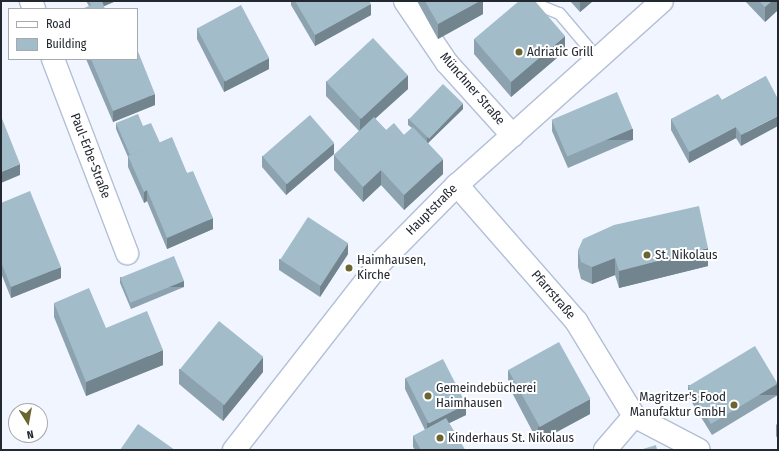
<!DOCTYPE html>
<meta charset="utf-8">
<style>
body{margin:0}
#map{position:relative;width:779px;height:451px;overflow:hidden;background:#f0f5ff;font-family:"Fira Sans Condensed",sans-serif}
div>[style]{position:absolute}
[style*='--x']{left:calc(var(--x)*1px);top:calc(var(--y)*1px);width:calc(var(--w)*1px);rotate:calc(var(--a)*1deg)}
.roads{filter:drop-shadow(1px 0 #b3bfd5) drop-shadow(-1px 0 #b3bfd5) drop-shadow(0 1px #b3bfd5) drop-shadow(0 -1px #b3bfd5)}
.lane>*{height:11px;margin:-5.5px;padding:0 5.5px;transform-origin:5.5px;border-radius:5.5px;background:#fff}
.street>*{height:22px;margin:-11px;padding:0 11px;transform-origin:11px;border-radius:11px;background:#fff}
.secondary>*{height:22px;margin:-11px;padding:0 11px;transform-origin:11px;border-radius:11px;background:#fff}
.wall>*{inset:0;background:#8ca2ae}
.shaded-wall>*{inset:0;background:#72848d;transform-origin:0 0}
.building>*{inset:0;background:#a3bcca;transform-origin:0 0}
.dots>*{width:11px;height:11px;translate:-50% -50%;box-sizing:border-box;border:2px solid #fff;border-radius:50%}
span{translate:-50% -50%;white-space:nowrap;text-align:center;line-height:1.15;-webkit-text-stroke:4px #fff;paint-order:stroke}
.poi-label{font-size:13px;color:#242931}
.left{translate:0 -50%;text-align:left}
.right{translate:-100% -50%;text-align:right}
.street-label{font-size:13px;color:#242931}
.frame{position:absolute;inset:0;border:2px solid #242931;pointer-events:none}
.legend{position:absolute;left:8px;top:8px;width:130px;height:52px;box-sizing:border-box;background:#fff;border:1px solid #a7a9ad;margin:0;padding:5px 7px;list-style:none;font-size:12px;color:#242931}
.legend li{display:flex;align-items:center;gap:8px;height:20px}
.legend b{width:20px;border:1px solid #a7a9ad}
.north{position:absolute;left:8px;top:403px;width:40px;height:40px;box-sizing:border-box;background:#fff;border:1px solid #a7a9ad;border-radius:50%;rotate:169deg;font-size:11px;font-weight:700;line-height:16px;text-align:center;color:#242931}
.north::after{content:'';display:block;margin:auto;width:14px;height:18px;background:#6a6531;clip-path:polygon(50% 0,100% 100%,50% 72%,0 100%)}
</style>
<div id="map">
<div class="roads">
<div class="lane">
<div style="--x:529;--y:1;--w:32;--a:22"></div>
<div style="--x:559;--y:13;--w:60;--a:49.7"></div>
</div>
<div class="street">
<div style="--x:31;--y:1;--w:9;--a:69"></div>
<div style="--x:405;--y:1;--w:75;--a:55.9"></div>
<div style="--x:447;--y:63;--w:98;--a:47.9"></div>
<div style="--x:53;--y:59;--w:208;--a:69.1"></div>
<div style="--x:457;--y:185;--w:181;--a:48.8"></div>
<div style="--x:576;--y:321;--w:111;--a:58.6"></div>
<div style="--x:634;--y:416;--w:73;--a:27.6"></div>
<div style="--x:605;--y:450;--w:45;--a:-49.5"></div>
</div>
<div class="secondary">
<div style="--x:234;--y:450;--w:237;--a:-52"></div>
<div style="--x:380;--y:263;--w:110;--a:-45.4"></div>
<div style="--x:457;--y:185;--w:275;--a:-41.9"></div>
</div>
</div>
<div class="wall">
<div style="clip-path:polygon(86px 1px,116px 1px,104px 6px,89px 6px)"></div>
<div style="clip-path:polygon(291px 1px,369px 1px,371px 15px,315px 46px,291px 5px)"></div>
<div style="clip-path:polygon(417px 1px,483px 1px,483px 14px,438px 39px)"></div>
<div style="clip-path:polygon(570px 1px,593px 1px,580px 12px)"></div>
<div style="clip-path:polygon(745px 1px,778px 1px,778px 10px,765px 22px)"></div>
<div style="clip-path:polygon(197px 28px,269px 69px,224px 92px,197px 39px)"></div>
<div style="clip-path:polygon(474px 39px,565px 51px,511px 97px,474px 54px)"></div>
<div style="clip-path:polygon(86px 59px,137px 59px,155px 105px,113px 122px)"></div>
<div style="clip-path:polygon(766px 76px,741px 146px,736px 138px,689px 163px,671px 130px,671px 119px,722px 100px)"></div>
<div style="clip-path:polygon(326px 81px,408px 89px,375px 119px,386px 130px,404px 135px,412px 128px,408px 125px,408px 119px,463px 109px,428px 143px,443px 174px,404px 210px,381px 185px,363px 202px,334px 170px,334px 155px,359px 131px,326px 96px)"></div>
<div style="clip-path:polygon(552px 120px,633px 140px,568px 168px,552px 131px)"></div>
<div style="clip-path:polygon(116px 123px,143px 126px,160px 143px,187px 173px,213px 229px,167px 249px,147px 201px,144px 203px,128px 167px,128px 157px,116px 129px)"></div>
<div style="clip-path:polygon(334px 154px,286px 195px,262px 167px,262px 156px)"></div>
<div style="clip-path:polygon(1px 203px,61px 278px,11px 298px,1px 273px)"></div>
<div style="clip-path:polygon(578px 250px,708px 266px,619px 288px,615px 275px,592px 284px,581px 279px,578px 267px)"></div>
<div style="clip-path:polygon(348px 254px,320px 297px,279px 270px,279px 259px)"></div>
<div style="clip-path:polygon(120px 277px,184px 287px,131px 309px,120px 283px)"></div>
<div style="clip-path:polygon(54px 303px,163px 365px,86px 396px,54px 317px)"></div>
<div style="clip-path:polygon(179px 369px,263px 372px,223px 421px,179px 384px)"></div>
<div style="clip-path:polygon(508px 370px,590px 414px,538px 442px,508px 385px)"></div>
<div style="clip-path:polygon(405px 378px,466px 415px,449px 423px,465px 450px,415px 450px,413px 447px,413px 436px,425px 430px,405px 389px)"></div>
<div style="clip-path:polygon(778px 384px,778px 395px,712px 435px,688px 396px,688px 385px)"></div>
<div style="clip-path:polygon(778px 423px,778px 439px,776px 436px,776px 425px)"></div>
</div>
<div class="shaded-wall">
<div style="clip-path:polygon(102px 1px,116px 1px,102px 7px)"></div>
<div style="clip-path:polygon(480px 1px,483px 1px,483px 14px,438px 39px,438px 24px)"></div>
<div style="clip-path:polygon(580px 1px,593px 1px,580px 12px)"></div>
<div style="clip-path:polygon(772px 1px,778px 1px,778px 10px,765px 22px,765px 7px)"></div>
<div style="clip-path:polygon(371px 4px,371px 15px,315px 46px,315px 35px)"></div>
<div style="clip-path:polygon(565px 36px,565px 51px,511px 97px,511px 82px)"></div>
<div style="clip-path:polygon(269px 58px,269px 69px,224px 92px,224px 81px)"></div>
<div style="clip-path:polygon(408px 75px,408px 89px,360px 132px,360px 118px)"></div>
<div style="clip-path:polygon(155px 94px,155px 105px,113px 122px,113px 111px)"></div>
<div style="clip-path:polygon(463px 103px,463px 109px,427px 144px,427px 138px)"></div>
<div style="clip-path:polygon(778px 116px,778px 126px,741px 146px,741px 135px)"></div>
<div style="clip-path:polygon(736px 127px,736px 138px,689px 163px,689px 152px)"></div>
<div style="left:633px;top:129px;width:11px;height:71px;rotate:90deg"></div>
<div style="clip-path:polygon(334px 143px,334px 154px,286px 195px,286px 184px)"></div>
<div style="clip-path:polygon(443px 159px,443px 174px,404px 210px,404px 195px)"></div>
<div style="clip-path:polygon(20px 164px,20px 175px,1px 183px,1px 172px)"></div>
<div style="clip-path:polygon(381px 170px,381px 185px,363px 202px,363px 187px)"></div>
<div style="clip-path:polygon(147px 190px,147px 201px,144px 203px,144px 192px)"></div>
<div style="clip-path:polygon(213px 218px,213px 229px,167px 249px,167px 238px)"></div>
<div style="clip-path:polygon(348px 243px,348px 254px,320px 297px,320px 286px)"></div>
<div style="clip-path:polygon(708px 248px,708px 266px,619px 288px,619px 271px)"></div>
<div style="clip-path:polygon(615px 258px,615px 275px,592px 284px,592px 267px)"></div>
<div style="clip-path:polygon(61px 267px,61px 278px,11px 298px,11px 287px)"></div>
<div style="left:184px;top:281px;width:6px;height:57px;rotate:90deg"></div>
<div style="clip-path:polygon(163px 350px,163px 365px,86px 396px,86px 382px)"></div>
<div style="clip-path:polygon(263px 357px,263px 372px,223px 421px,223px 406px)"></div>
<div style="left:778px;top:384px;width:11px;height:77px;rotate:90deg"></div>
<div style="clip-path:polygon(590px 399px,590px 414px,538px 442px,538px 427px)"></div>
<div style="clip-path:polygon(466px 404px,466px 415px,427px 434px,427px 423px)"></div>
</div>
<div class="building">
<div style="clip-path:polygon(89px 1px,102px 1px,105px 9px,82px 9px,91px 5px)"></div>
<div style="clip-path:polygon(295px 1px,369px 1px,371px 4px,315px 35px)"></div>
<div style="clip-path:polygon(425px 1px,480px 1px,438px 24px)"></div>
<div style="clip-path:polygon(519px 1px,535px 1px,565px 36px,511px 82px,474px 39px)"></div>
<div style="clip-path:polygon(759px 1px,772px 1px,765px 7px)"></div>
<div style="left:241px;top:5px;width:60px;height:50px;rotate:62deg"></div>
<div style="left:373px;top:38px;width:51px;height:64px;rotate:47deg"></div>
<div style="clip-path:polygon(137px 49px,155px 94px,113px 111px,91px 59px,137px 59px)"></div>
<div style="clip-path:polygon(766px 76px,778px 99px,778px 116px,741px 135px,736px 127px,689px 152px,671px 119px,718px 94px,722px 100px)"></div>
<div style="left:443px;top:84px;width:28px;height:49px;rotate:44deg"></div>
<div style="left:617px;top:92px;width:40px;height:71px;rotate:67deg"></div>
<div style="clip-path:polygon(138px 114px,143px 126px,151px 123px,160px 143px,130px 155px,116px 123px)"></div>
<div style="left:310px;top:115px;width:37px;height:63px;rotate:49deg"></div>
<div style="clip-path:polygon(1px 116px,20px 164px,1px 172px)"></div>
<div style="clip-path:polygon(374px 117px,386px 130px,394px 123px,404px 135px,413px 127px,443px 159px,404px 195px,381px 170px,363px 187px,334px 155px)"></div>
<div style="clip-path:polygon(172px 137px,187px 173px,193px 171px,213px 218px,167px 238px,147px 190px,144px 192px,128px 156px)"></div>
<div style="clip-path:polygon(30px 191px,61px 267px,11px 287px,1px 262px,1px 203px)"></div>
<div style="clip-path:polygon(699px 206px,708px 248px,619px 271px,615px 258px,592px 267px,581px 262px,578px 250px,583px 239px,614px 225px)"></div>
<div style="left:308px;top:217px;width:48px;height:51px;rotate:33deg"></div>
<div style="left:174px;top:256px;width:27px;height:58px;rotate:68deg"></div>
<div style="clip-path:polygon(89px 288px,106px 328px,147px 311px,163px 350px,86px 382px,54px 303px)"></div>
<div style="left:219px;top:321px;width:57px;height:62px;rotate:39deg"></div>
<div style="left:559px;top:342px;width:65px;height:58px;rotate:61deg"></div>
<div style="left:755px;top:346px;width:44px;height:78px;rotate:59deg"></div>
<div style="left:443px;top:359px;width:51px;height:42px;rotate:63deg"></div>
<div style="clip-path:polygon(446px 418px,465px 450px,421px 450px,413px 436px)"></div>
<div style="clip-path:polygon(138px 424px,175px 450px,120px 450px)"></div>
<div style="clip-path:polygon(656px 445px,657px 450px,643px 450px,643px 449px)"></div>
</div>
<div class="dots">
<div style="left:519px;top:52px;background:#6a6531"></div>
<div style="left:647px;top:255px;background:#6a6531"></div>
<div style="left:349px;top:268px;background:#6a6531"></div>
<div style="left:428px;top:396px;background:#6a6531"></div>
<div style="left:734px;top:405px;background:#6a6531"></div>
<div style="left:440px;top:438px;background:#6a6531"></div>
</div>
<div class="poi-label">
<span class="left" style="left:527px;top:52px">Adriatic Grill</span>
<span class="left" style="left:655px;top:255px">St. Nikolaus</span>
<span class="left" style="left:357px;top:268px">Haimhausen,<br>Kirche</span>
<span class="left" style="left:436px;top:396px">Gemeindebücherei<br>Haimhausen</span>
<span class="right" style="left:726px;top:405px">Magritzer's Food<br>Manufaktur GmbH</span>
<span class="left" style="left:448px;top:438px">Kinderhaus St. Nikolaus</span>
</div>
<div class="street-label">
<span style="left:472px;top:89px;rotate:49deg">Münchner Straße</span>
<span style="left:90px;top:156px;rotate:69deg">Paul-Erbe-Straße</span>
<span style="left:432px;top:210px;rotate:-45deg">Hauptstraße</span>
<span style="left:553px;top:295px;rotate:49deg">Pfarrstraße</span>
</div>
<div class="frame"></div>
<ul class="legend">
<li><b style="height:5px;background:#fff"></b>Road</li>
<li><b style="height:11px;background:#a3bcca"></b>Building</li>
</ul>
<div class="north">N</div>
</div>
